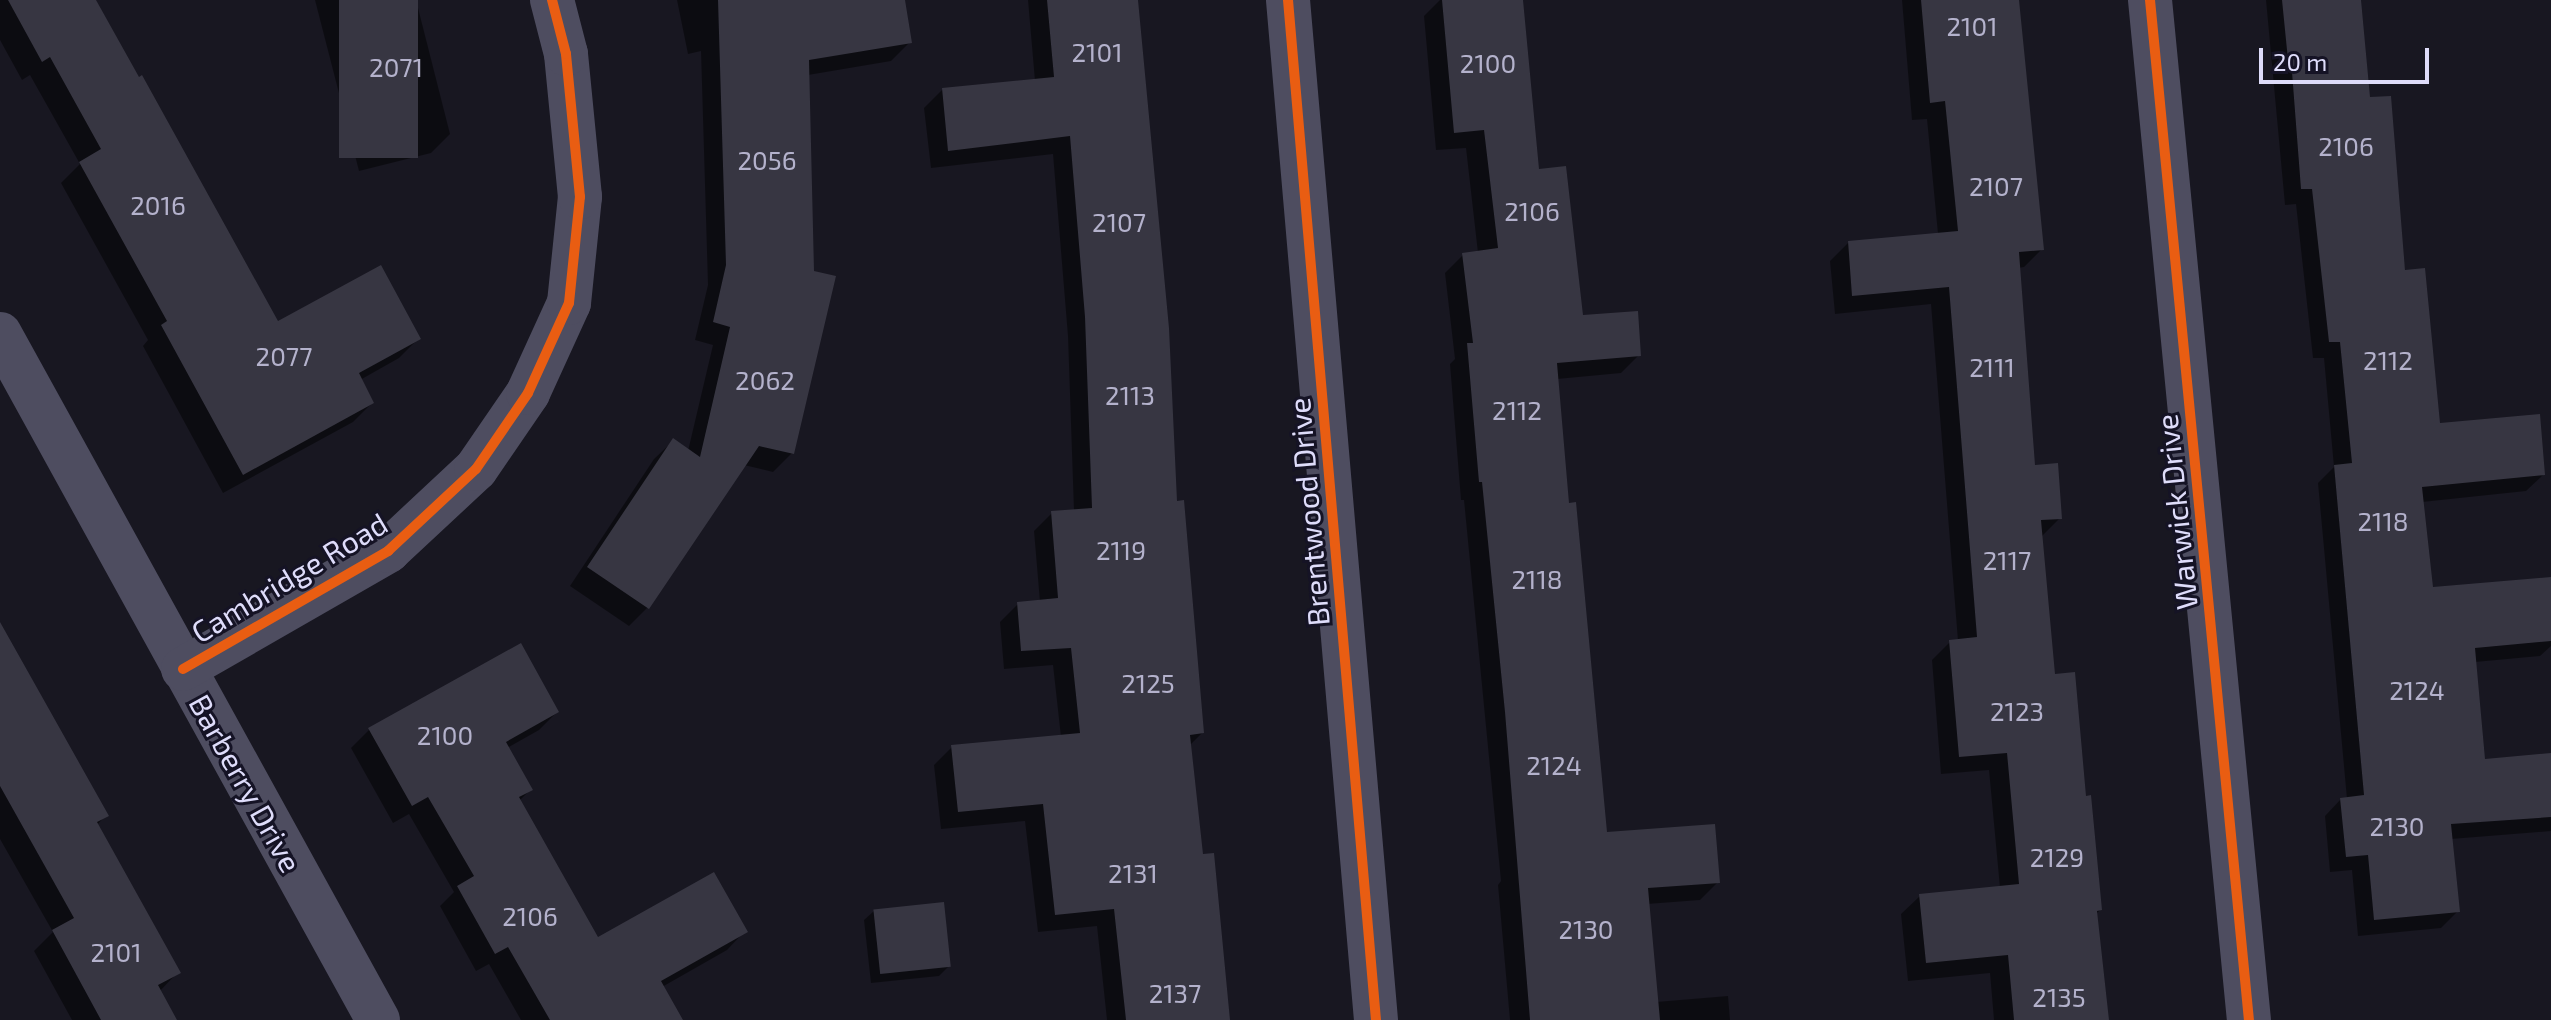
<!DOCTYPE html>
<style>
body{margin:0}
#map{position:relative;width:2551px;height:1020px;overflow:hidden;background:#181721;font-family:"Exo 2",sans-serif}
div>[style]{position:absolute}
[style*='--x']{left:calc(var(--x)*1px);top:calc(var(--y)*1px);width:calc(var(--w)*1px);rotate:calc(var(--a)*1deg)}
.shadow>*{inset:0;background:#0007}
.building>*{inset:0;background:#373642;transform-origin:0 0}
.street>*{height:44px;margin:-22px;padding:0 22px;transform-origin:22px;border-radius:22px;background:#4e4d60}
.cycleway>*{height:10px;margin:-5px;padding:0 5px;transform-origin:5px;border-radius:5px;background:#e95d12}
span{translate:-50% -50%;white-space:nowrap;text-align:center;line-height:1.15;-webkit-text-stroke:6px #151325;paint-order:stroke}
.number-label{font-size:26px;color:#b4b2cc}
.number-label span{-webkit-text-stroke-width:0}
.street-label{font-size:30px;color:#dedcfa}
.scale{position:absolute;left:2259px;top:48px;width:170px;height:36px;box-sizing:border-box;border:4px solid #dedcfa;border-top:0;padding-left:10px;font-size:24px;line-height:28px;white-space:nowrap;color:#dedcfa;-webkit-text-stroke:6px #151325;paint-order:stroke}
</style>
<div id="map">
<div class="shadow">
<div style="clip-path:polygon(0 0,94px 0,278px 324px,418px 339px,399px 358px,360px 380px,372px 403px,353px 422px,223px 493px,143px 346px,148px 340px,61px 183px,80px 164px,30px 75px,22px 80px,0 40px)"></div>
<div style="clip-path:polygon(315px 0,416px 0,450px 134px,431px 153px,359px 171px)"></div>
<div style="clip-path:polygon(677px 0,903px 0,910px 42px,891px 61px,808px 75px,792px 453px,773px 472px,744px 465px,647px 608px,629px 626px,570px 586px,654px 459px,673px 441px,688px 451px,713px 345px,695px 340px,708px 285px,701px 51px,688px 54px)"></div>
<div style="clip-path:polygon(1028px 0,1136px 0,1175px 503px,1202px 733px,1189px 746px,1201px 856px,1228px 1020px,1107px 1020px,1097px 926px,1038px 932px,1025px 821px,941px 829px,934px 765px,952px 747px,1061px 737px,1053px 665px,1004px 669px,1000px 622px,1018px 604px,1040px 602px,1034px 531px,1052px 513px,1074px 511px,1068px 336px,1053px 154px,931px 168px,924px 108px,942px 90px,1035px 81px)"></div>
<div style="clip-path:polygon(1440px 0,1521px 0,1537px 171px,1582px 317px,1639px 355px,1621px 373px,1557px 379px,1567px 505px,1605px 834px,1718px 882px,1700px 900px,1647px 904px,1656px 1002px,1728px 996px,1730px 1020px,1510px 1020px,1498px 885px,1501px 881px,1464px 500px,1461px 500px,1450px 364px,1455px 359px,1445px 273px,1463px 255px,1478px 253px,1466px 148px,1436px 150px,1424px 16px)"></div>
<div style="clip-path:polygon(1902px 0,2018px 0,2042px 249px,2024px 267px,2018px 268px,2034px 467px,2060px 518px,2041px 537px,2053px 676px,2084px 798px,2100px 910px,2095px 915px,2106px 1020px,1994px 1020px,1990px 973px,1908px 981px,1901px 914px,1920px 896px,2000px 888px,1989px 770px,1941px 774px,1932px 660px,1950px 642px,1958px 641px,1931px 304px,1835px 314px,1830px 261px,1848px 243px,1938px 234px,1927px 119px,1912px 120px)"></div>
<div style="clip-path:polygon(2266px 0,2359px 0,2368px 100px,2439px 425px,2543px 475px,2526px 491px,2422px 502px,2431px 589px,2551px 579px,2551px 646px,2540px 656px,2475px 662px,2483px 761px,2551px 755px,2551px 831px,2451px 839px,2458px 911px,2441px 928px,2358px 936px,2352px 870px,2330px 872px,2325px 816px,2341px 799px,2347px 799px,2318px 483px,2334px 467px,2324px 358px,2313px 358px,2296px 204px,2285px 205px)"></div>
<div style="clip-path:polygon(0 629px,106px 815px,97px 825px,178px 972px,159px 992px,174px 1020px,72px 1020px,34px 951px,53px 932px,0 839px)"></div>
<div style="clip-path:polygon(557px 712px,539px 730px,507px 748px,530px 790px,519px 801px,597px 940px,745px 931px,727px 950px,662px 987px,681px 1020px,521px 1020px,489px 964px,476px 971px,440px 906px,454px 892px,409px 814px,393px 823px,351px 748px,369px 730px)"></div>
<div style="clip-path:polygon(874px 911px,949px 966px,939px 976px,871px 983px,864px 920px)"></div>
</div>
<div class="building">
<div style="clip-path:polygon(8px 0,96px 0,139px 77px,142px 75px,278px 321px,381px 265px,421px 339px,359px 373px,374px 403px,243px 475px,161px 325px,167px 321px,79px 162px,101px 149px,50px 57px,42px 62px)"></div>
<div style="left:339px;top:0;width:79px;height:158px"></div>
<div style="clip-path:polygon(718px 0,905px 0,912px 43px,809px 60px,814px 271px,836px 276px,794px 454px,759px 446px,649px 609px,587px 567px,673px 438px,700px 457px,730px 327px,713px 322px,726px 265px)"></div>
<div style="clip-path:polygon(1047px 0,1138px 0,1169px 328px,1177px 501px,1184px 500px,1204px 733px,1190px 735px,1203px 854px,1214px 853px,1230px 1020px,1126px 1020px,1114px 909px,1055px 915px,1043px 804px,958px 812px,951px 745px,1080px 733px,1071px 648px,1021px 651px,1017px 602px,1058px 598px,1051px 511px,1092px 508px,1085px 317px,1070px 136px,948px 151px,942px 88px,1054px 77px)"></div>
<div style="clip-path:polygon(1442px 0,1523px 0,1539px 169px,1566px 166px,1583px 315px,1638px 311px,1641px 356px,1557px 363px,1569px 503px,1576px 502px,1607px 832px,1715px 824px,1720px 883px,1648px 888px,1660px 1020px,1530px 1020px,1505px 712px,1482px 482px,1479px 482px,1467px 343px,1473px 343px,1462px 253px,1498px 248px,1484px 130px,1454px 133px)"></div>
<div style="clip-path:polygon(1921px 0,2019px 0,2044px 250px,2019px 252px,2035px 465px,2058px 463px,2062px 519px,2041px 520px,2055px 674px,2075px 672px,2086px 796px,2091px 795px,2102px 910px,2097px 911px,2109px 1020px,2014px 1020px,2008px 955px,1926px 963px,1919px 894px,2019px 884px,2007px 753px,1959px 757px,1949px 640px,1977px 637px,1949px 287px,1852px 296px,1848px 241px,1958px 231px,1945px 101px,1930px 103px)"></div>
<div style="clip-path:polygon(2282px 0,2361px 0,2370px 97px,2391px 96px,2405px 270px,2425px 268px,2440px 423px,2540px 414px,2545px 475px,2422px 487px,2433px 587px,2551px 577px,2551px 641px,2475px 648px,2485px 759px,2551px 753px,2551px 817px,2451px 824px,2460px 912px,2374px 920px,2368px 855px,2346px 857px,2340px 798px,2364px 795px,2334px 465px,2352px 463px,2340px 342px,2329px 342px,2312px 189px,2301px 189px,2291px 59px,2288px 60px)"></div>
<div style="clip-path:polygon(0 622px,109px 816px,97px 822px,181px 973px,158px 985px,177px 1020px,101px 1020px,52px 930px,74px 918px,0 786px)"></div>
<div style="clip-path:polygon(521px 643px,559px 712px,506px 742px,533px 790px,519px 797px,598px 937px,714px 872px,748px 932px,661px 981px,683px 1020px,550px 1020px,508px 947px,495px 954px,457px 886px,474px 876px,428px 797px,412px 806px,368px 728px)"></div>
<div style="left:944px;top:902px;width:65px;height:71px;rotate:84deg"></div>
</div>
<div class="street">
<div style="--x:1288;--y:0;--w:1024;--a:85.07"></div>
<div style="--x:2150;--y:0;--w:1025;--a:84.46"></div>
<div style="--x:0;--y:334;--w:783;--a:61.14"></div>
<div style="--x:183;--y:669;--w:237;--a:-29.9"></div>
<div style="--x:388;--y:551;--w:120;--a:-43"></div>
<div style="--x:476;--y:469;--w:92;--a:-55.6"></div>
<div style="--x:528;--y:393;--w:99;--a:-65.5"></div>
<div style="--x:569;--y:303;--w:107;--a:-84.1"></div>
<div style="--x:580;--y:197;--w:144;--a:-95.6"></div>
<div style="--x:566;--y:54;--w:56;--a:-104.5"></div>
</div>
<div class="cycleway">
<div style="--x:1288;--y:0;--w:1024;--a:85.07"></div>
<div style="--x:2150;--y:0;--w:1025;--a:84.46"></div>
<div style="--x:183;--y:669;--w:237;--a:-29.9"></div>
<div style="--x:388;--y:551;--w:120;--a:-43"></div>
<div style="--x:476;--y:469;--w:92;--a:-55.6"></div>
<div style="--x:528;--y:393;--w:99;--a:-65.5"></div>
<div style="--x:569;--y:303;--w:107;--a:-84.1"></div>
<div style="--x:580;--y:197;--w:144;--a:-95.6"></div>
<div style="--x:566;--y:54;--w:56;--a:-104.5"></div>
</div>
<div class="number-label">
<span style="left:1972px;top:26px">2101</span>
<span style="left:1097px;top:52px">2101</span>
<span style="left:1488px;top:63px">2100</span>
<span style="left:396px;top:67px">2071</span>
<span style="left:2346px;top:146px">2106</span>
<span style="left:767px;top:160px">2056</span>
<span style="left:1996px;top:186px">2107</span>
<span style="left:158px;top:205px">2016</span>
<span style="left:1532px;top:211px">2106</span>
<span style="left:1119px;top:222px">2107</span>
<span style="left:284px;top:356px">2077</span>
<span style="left:2388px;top:360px">2112</span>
<span style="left:1992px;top:367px">2111</span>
<span style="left:765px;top:380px">2062</span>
<span style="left:1130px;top:395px">2113</span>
<span style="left:1517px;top:410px">2112</span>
<span style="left:2383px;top:521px">2118</span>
<span style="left:1121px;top:550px">2119</span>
<span style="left:2007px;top:560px">2117</span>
<span style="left:1537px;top:579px">2118</span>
<span style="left:1148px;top:683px">2125</span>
<span style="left:2417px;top:690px">2124</span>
<span style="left:2017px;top:711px">2123</span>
<span style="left:445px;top:735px">2100</span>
<span style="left:1554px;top:765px">2124</span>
<span style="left:2397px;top:826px">2130</span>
<span style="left:2057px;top:857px">2129</span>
<span style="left:1133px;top:873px">2131</span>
<span style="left:530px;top:916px">2106</span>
<span style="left:1586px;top:929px">2130</span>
<span style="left:116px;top:952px">2101</span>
<span style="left:1175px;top:993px">2137</span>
<span style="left:2059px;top:997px">2135</span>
</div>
<div class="street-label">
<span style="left:1308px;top:512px;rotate:-95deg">Brentwood Drive</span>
<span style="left:2176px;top:512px;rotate:-96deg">Warwick Drive</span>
<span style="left:289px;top:577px;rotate:-31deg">Cambridge Road</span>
<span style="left:246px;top:783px;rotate:61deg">Barberry Drive</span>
</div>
<div class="scale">20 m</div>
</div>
